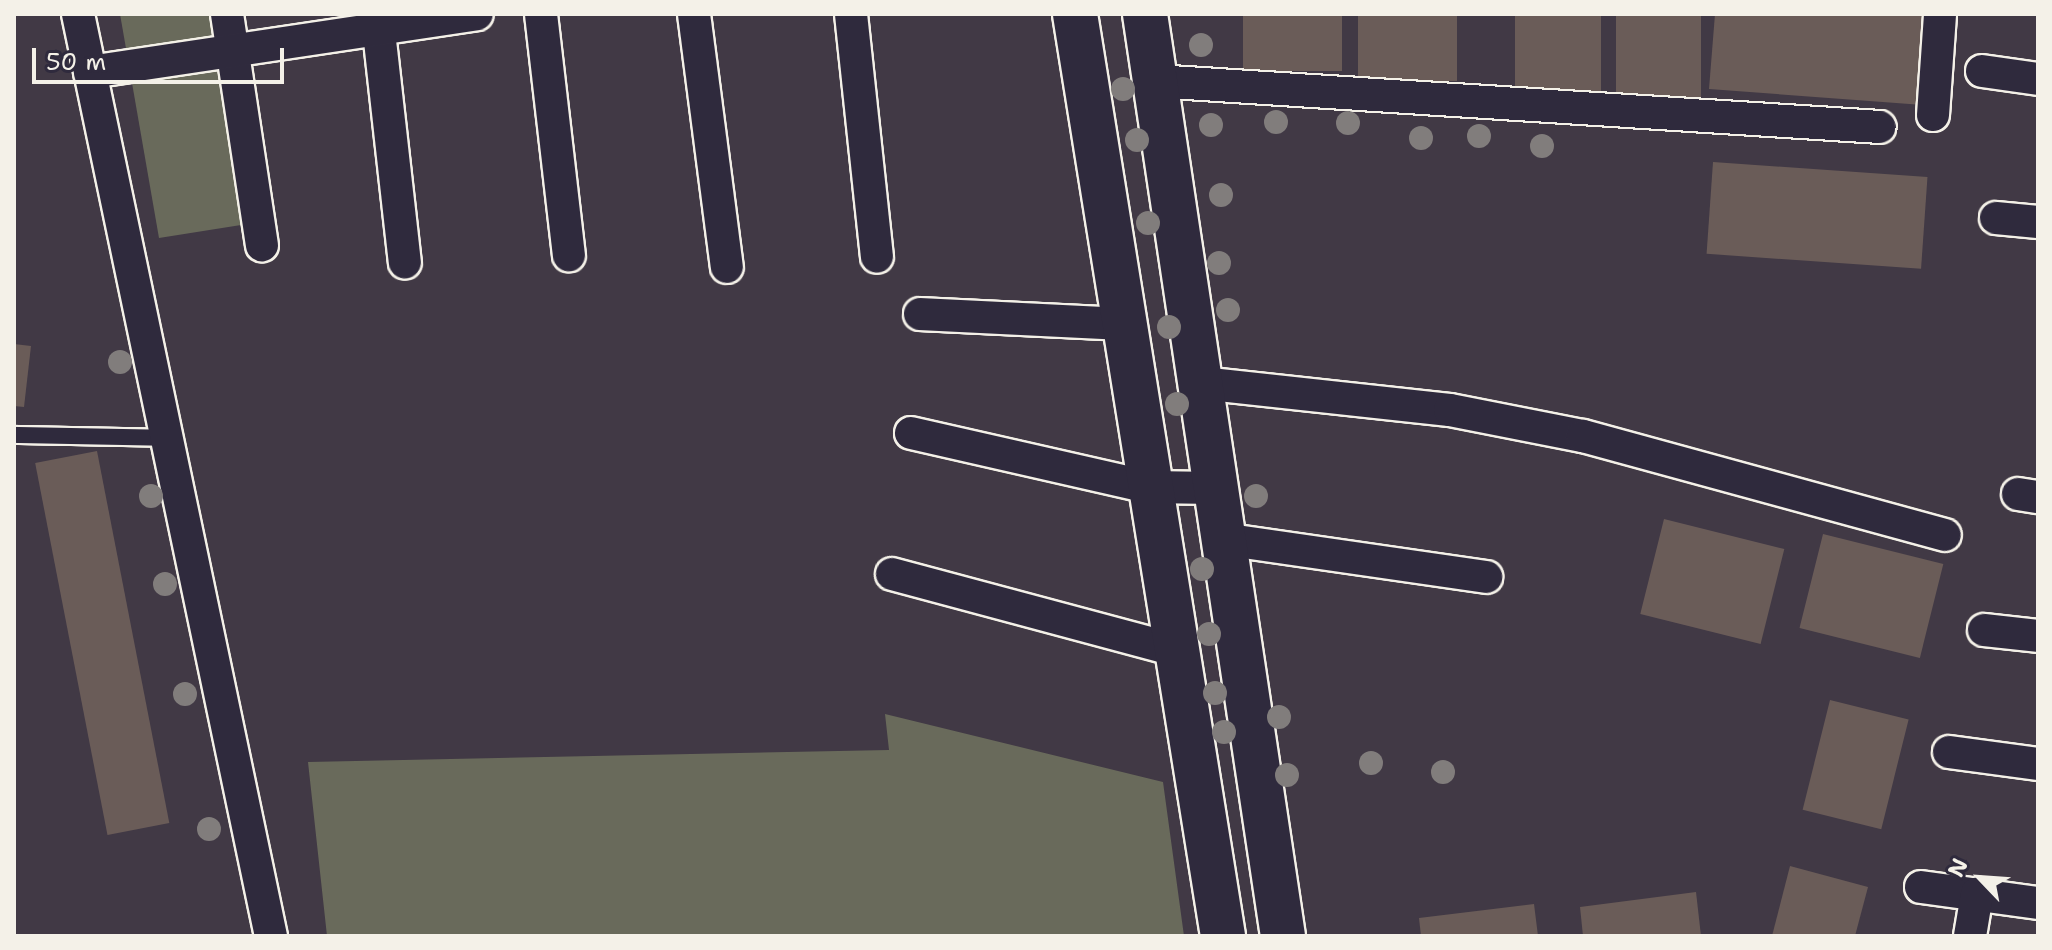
<!DOCTYPE html>
<style>
body{margin:0}
#map{position:relative;width:2052px;height:950px;overflow:hidden;background:#413945;font-family:"Shantell Sans",sans-serif}
div>[style]{position:absolute}
[style*='--x']{left:calc(var(--x)*1px);top:calc(var(--y)*1px);width:calc(var(--w)*1px);rotate:calc(var(--a)*1deg)}
.green>*{inset:0;background:#696a5b}
.building>*{inset:0;background:#6a5c58;transform-origin:0 0}
.roads{filter:drop-shadow(2px 0 #f4f1e8) drop-shadow(-2px 0 #f4f1e8) drop-shadow(0 2px #f4f1e8) drop-shadow(0 -2px #f4f1e8)}
.lane>*{height:16px;margin:-8px;padding:0 8px;transform-origin:8px;border-radius:8px;background:#2f2a3d}
.street>*{height:32px;margin:-16px;padding:0 16px;transform-origin:16px;border-radius:16px;background:#2f2a3d}
.secondary>*{height:44px;margin:-22px;padding:0 22px;transform-origin:22px;border-radius:22px;background:#2f2a3d}
.trees>*{width:24px;height:24px;margin:-12px;border-radius:50%;background:#817d7c}
span{translate:-50% -50%;white-space:nowrap;text-align:center;line-height:1.15;-webkit-text-stroke:8px #2f2a3d;paint-order:stroke}
.frame{position:absolute;inset:0;border:16px solid #f4f1e8;pointer-events:none}
.north{position:absolute;left:1940px;top:838px;width:80px;height:80px;-webkit-text-stroke:6px #2f2a3d;paint-order:stroke;rotate:295deg;font-size:22px;font-weight:700;line-height:32px;text-align:center;color:#f4f1e8}
.north::after{content:'';display:block;margin:auto;width:28px;height:36px;background:#f4f1e8;clip-path:polygon(50% 0,100% 100%,50% 72%,0 100%)}
.scale{position:absolute;left:32px;top:48px;width:252px;height:36px;box-sizing:border-box;border:4px solid #f4f1e8;border-top:0;padding-left:10px;font-size:24px;line-height:28px;white-space:nowrap;color:#f4f1e8;-webkit-text-stroke:6px #2f2a3d;paint-order:stroke}
</style>
<div id="map">
<div class="green">
<div style="clip-path:polygon(120px 14px,216px 14px,241px 225px,159px 238px)"></div>
<div style="clip-path:polygon(885px 714px,1163px 782px,1184px 936px,327px 936px,308px 762px,889px 750px)"></div>
</div>
<div class="building">
<div style="left:1243px;top:14px;width:99px;height:57px"></div>
<div style="left:1358px;top:14px;width:99px;height:67px"></div>
<div style="left:1515px;top:14px;width:86px;height:81px"></div>
<div style="left:1616px;top:14px;width:85px;height:88px"></div>
<div style="clip-path:polygon(1715px 14px,1930px 14px,1923px 105px,1709px 89px)"></div>
<div style="left:1713px;top:162px;width:215px;height:92px;rotate:4deg"></div>
<div style="clip-path:polygon(14px 344px,31px 346px,24px 407px,14px 406px)"></div>
<div style="left:97px;top:451px;width:379px;height:63px;rotate:79deg"></div>
<div style="left:1664px;top:519px;width:124px;height:98px;rotate:14deg"></div>
<div style="left:1823px;top:534px;width:124px;height:97px;rotate:14deg"></div>
<div style="left:1830px;top:700px;width:81px;height:113px;rotate:14deg"></div>
<div style="clip-path:polygon(1790px 866px,1868px 887px,1855px 936px,1772px 936px)"></div>
<div style="clip-path:polygon(1696px 892px,1701px 936px,1583px 936px,1580px 907px)"></div>
<div style="clip-path:polygon(1534px 904px,1538px 936px,1421px 936px,1419px 918px)"></div>
</div>
<div class="roads">
<div class="lane">
<div style="--x:14;--y:435;--w:153;--a:1.1"></div>
</div>
<div class="street">
<div style="--x:78;--y:14;--w:942;--a:78.18"></div>
<div style="--x:227;--y:14;--w:234;--a:81.4"></div>
<div style="--x:377;--y:14;--w:250;--a:83.6"></div>
<div style="--x:541;--y:14;--w:243;--a:83.4"></div>
<div style="--x:694;--y:14;--w:255;--a:82.6"></div>
<div style="--x:851;--y:14;--w:244;--a:83.9"></div>
<div style="--x:1982;--y:71;--w:57;--a:8.1"></div>
<div style="--x:90;--y:72;--w:391;--a:-8.5"></div>
<div style="--x:1155;--y:81;--w:726;--a:3.63"></div>
<div style="--x:1933;--y:115;--w:101;--a:-86"></div>
<div style="--x:1996;--y:218;--w:42;--a:5.4"></div>
<div style="--x:920;--y:314;--w:208;--a:2.8"></div>
<div style="--x:1201;--y:383;--w:250;--a:6.2"></div>
<div style="--x:1450;--y:410;--w:136;--a:11.1"></div>
<div style="--x:1583;--y:436;--w:375;--a:15.3"></div>
<div style="--x:911;--y:433;--w:243;--a:12.8"></div>
<div style="--x:1148;--y:487;--w:68;--a:0.8"></div>
<div style="--x:2018;--y:494;--w:20;--a:9"></div>
<div style="--x:1223;--y:539;--w:266;--a:8.2"></div>
<div style="--x:892;--y:574;--w:293;--a:15"></div>
<div style="--x:1984;--y:630;--w:54;--a:6.3"></div>
<div style="--x:1949;--y:752;--w:90;--a:7.7"></div>
<div style="--x:1921;--y:887;--w:118;--a:7.8"></div>
<div style="--x:1970;--y:936;--w:43;--a:-80.5"></div>
</div>
<div class="secondary">
<div style="--x:1075;--y:14;--w:934;--a:80.88"></div>
<div style="--x:1145;--y:14;--w:932;--a:81.49"></div>
</div>
</div>
<div class="trees">
<div style="left:1201px;top:45px"></div>
<div style="left:1123px;top:89px"></div>
<div style="left:1276px;top:122px"></div>
<div style="left:1348px;top:123px"></div>
<div style="left:1211px;top:125px"></div>
<div style="left:1479px;top:136px"></div>
<div style="left:1421px;top:138px"></div>
<div style="left:1137px;top:140px"></div>
<div style="left:1542px;top:146px"></div>
<div style="left:1221px;top:195px"></div>
<div style="left:1148px;top:223px"></div>
<div style="left:1219px;top:263px"></div>
<div style="left:1228px;top:310px"></div>
<div style="left:1169px;top:327px"></div>
<div style="left:120px;top:362px"></div>
<div style="left:1177px;top:404px"></div>
<div style="left:151px;top:496px"></div>
<div style="left:1256px;top:496px"></div>
<div style="left:1202px;top:569px"></div>
<div style="left:165px;top:584px"></div>
<div style="left:1209px;top:634px"></div>
<div style="left:1215px;top:693px"></div>
<div style="left:185px;top:694px"></div>
<div style="left:1279px;top:717px"></div>
<div style="left:1224px;top:732px"></div>
<div style="left:1371px;top:763px"></div>
<div style="left:1443px;top:772px"></div>
<div style="left:1287px;top:775px"></div>
<div style="left:209px;top:829px"></div>
</div>
<div class="frame"></div>
<div class="north">N</div>
<div class="scale">50 m</div>
</div>
